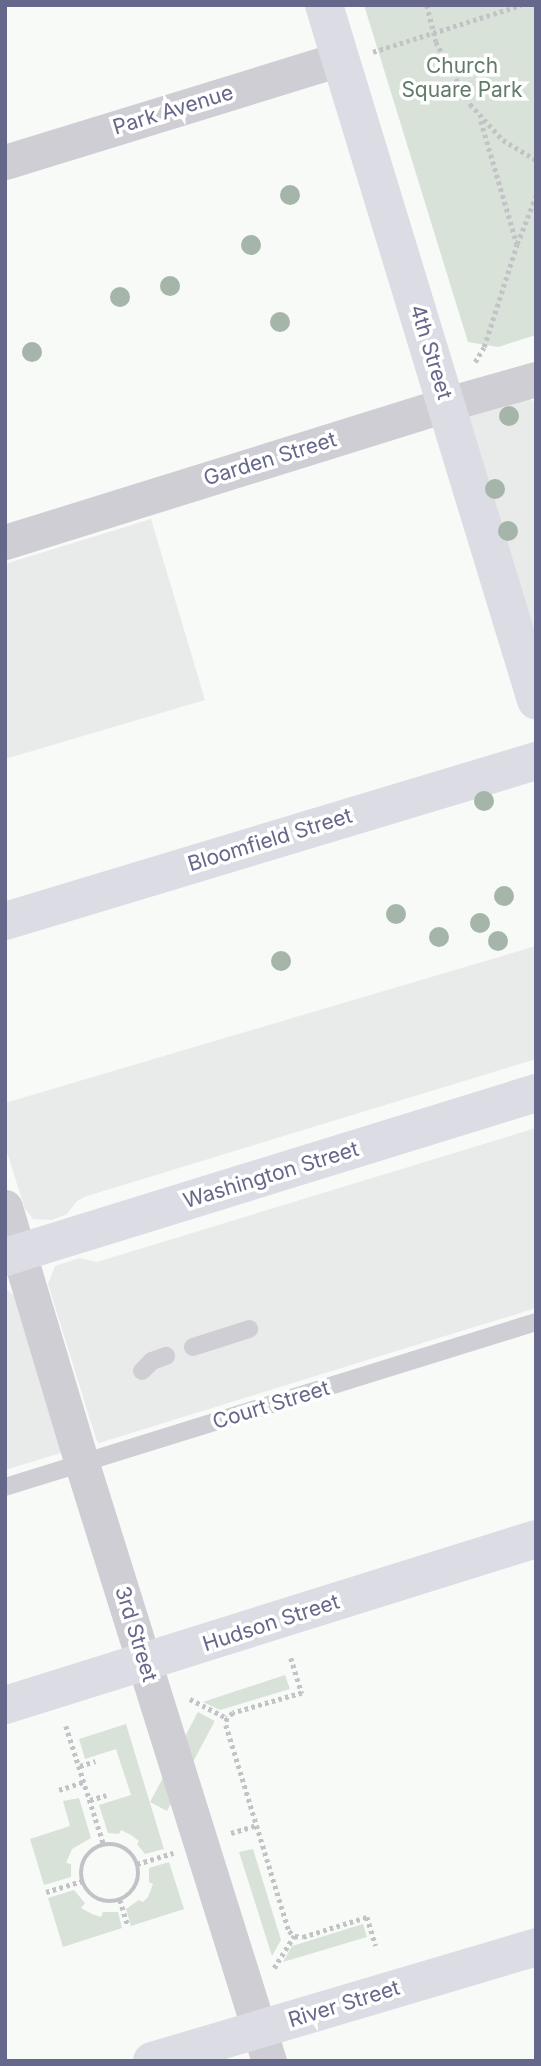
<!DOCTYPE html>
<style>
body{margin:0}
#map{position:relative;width:541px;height:2066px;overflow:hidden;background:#f8faf7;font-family:Inter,sans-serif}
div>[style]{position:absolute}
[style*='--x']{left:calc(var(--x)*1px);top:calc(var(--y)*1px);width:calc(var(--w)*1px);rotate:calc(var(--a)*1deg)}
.built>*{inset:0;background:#e9ebea}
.green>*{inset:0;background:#d8e2d9;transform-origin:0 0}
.path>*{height:4.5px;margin-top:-2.25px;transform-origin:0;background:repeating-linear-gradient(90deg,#c2c3c7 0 3.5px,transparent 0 7px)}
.path>.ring{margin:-2.25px;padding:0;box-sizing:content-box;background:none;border:4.5px solid #c2c3c7;border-radius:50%}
.lane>*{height:18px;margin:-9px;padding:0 9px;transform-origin:9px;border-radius:9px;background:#ceced4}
.street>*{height:35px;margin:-17.5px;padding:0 17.5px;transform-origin:17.5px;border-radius:17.5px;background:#ceced4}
.secondary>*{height:38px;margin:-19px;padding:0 19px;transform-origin:19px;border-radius:19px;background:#dcdde4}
.trees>*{width:20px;height:20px;margin:-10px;border-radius:50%;background:#a5b5a9}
span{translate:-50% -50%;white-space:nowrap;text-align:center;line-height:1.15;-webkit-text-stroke:7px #fff;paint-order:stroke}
.park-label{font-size:21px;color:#617c69}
.street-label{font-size:21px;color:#65678b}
.frame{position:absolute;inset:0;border:7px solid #65678b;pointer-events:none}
</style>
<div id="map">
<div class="built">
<div style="clip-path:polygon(524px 397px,536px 402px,536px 650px,463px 418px)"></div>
<div style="clip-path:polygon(151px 519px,205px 700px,5px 759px,5px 564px)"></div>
<div style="clip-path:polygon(536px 946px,536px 1059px,87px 1196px,77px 1201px,67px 1214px,52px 1220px,33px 1219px,25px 1209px,5px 1146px,5px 1103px)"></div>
<div style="clip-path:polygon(536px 1128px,536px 1308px,99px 1443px,96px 1439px,48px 1284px,55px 1266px,79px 1258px,97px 1262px)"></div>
<div style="clip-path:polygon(5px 1288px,14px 1296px,64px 1452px,5px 1470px)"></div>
</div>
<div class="green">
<div style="clip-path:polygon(364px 5px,536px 5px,536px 335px,498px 347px,468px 342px)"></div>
<div style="clip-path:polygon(285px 1675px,290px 1689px,220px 1710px,203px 1702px)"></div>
<div style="left:198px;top:1712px;width:19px;height:102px;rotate:28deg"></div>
<div style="clip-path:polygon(126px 1724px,164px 1849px,145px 1854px,137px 1844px,139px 1841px,131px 1835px,121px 1830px,119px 1834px,108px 1833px,99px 1805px,131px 1795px,116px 1749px,85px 1759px,79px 1739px)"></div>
<div style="clip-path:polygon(79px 1798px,91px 1838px,72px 1849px,66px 1863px,71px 1864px,71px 1877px,44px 1885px,30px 1839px,70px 1826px,63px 1801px)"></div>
<div style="clip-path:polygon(253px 1849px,281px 1940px,272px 1956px,239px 1852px)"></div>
<div style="clip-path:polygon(169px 1862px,184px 1909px,131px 1926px,126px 1909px,139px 1900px,143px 1902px,148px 1897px,153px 1884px,149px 1882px,149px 1868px)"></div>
<div style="clip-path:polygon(74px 1890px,85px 1903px,81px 1908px,92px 1914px,101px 1917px,103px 1912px,118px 1912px,122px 1928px,63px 1947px,48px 1898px)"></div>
<div style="clip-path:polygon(363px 1924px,367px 1937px,283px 1962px,292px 1946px)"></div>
</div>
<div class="path">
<div style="--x:427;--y:5;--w:38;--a:76"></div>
<div style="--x:436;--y:42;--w:71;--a:61.3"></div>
<div style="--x:470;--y:104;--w:49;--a:47.5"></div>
<div style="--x:503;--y:140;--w:39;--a:31"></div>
<div style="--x:373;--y:52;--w:155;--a:-17.6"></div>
<div style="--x:481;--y:121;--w:128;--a:73.7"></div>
<div style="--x:475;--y:362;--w:17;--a:-59"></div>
<div style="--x:484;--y:347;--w:108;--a:-72.2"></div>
<div style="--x:517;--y:244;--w:52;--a:-68.4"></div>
<div style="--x:291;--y:1658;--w:37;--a:73"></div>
<div style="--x:302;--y:1693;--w:72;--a:163.8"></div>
<div style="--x:233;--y:1713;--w:8;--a:140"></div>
<div style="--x:227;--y:1718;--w:7;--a:98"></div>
<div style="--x:226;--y:1725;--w:215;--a:73"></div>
<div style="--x:289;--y:1931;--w:8;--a:40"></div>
<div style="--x:295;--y:1936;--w:8;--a:7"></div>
<div style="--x:303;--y:1937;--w:67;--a:-17.4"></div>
<div style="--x:367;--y:1917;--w:30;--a:73"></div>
<div style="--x:190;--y:1699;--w:42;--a:27.2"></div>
<div style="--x:66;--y:1726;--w:125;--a:72.3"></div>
<div style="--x:80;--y:1766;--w:16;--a:-18"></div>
<div style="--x:59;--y:1790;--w:26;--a:-18"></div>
<div style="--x:90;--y:1800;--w:17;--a:-17"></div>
<div style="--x:231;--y:1833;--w:27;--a:-17"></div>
<div class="ring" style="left:81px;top:1844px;width:53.5px;height:53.5px"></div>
<div style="--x:137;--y:1864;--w:38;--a:-17"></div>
<div style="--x:46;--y:1892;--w:38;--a:-17"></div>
<div style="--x:120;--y:1900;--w:28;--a:73"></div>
<div style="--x:274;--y:1968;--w:38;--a:-58"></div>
</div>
<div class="lane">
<div style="--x:193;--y:1347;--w:59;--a:-17.8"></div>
<div style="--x:142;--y:1371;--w:14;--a:-45"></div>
<div style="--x:152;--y:1361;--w:15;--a:-20"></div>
<div style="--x:5;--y:1487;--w:556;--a:-17.26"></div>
</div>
<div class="street">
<div style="--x:5;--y:162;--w:350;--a:-17.1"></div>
<div style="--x:5;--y:542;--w:463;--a:-17.3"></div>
<div style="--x:447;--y:404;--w:92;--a:-15.7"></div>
<div style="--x:5;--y:1207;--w:268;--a:73.3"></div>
<div style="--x:82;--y:1464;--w:626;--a:72.61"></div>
</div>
<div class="secondary">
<div style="--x:324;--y:5;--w:727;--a:73.04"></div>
<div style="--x:5;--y:921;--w:555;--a:-16.77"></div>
<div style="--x:5;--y:1257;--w:556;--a:-17.16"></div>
<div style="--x:5;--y:1705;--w:556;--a:-17.36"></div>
<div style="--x:152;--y:2061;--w:401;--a:-16.5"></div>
</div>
<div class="trees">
<div style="left:290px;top:195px"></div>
<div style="left:251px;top:245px"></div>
<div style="left:170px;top:286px"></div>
<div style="left:120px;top:297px"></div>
<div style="left:280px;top:322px"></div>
<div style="left:32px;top:352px"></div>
<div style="left:509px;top:416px"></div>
<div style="left:495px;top:489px"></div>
<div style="left:508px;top:531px"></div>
<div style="left:484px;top:801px"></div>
<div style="left:504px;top:896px"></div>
<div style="left:396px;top:914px"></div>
<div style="left:480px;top:923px"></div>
<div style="left:439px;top:937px"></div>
<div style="left:498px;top:941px"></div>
<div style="left:281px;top:961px"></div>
</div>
<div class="park-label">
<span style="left:462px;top:78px">Church<br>Square Park</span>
</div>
<div class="street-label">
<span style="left:173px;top:110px;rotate:-17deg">Park Avenue</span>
<span style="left:431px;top:352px;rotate:73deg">4th Street</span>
<span style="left:270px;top:459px;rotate:-17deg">Garden Street</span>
<span style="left:270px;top:840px;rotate:-17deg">Bloomfield Street</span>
<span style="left:271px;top:1175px;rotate:-17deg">Washington Street</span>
<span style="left:271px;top:1405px;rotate:-17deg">Court Street</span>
<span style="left:271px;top:1623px;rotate:-18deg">Hudson Street</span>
<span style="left:136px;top:1634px;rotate:73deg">3rd Street</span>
<span style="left:344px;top:2004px;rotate:-17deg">River Street</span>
</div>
<div class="frame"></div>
</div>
